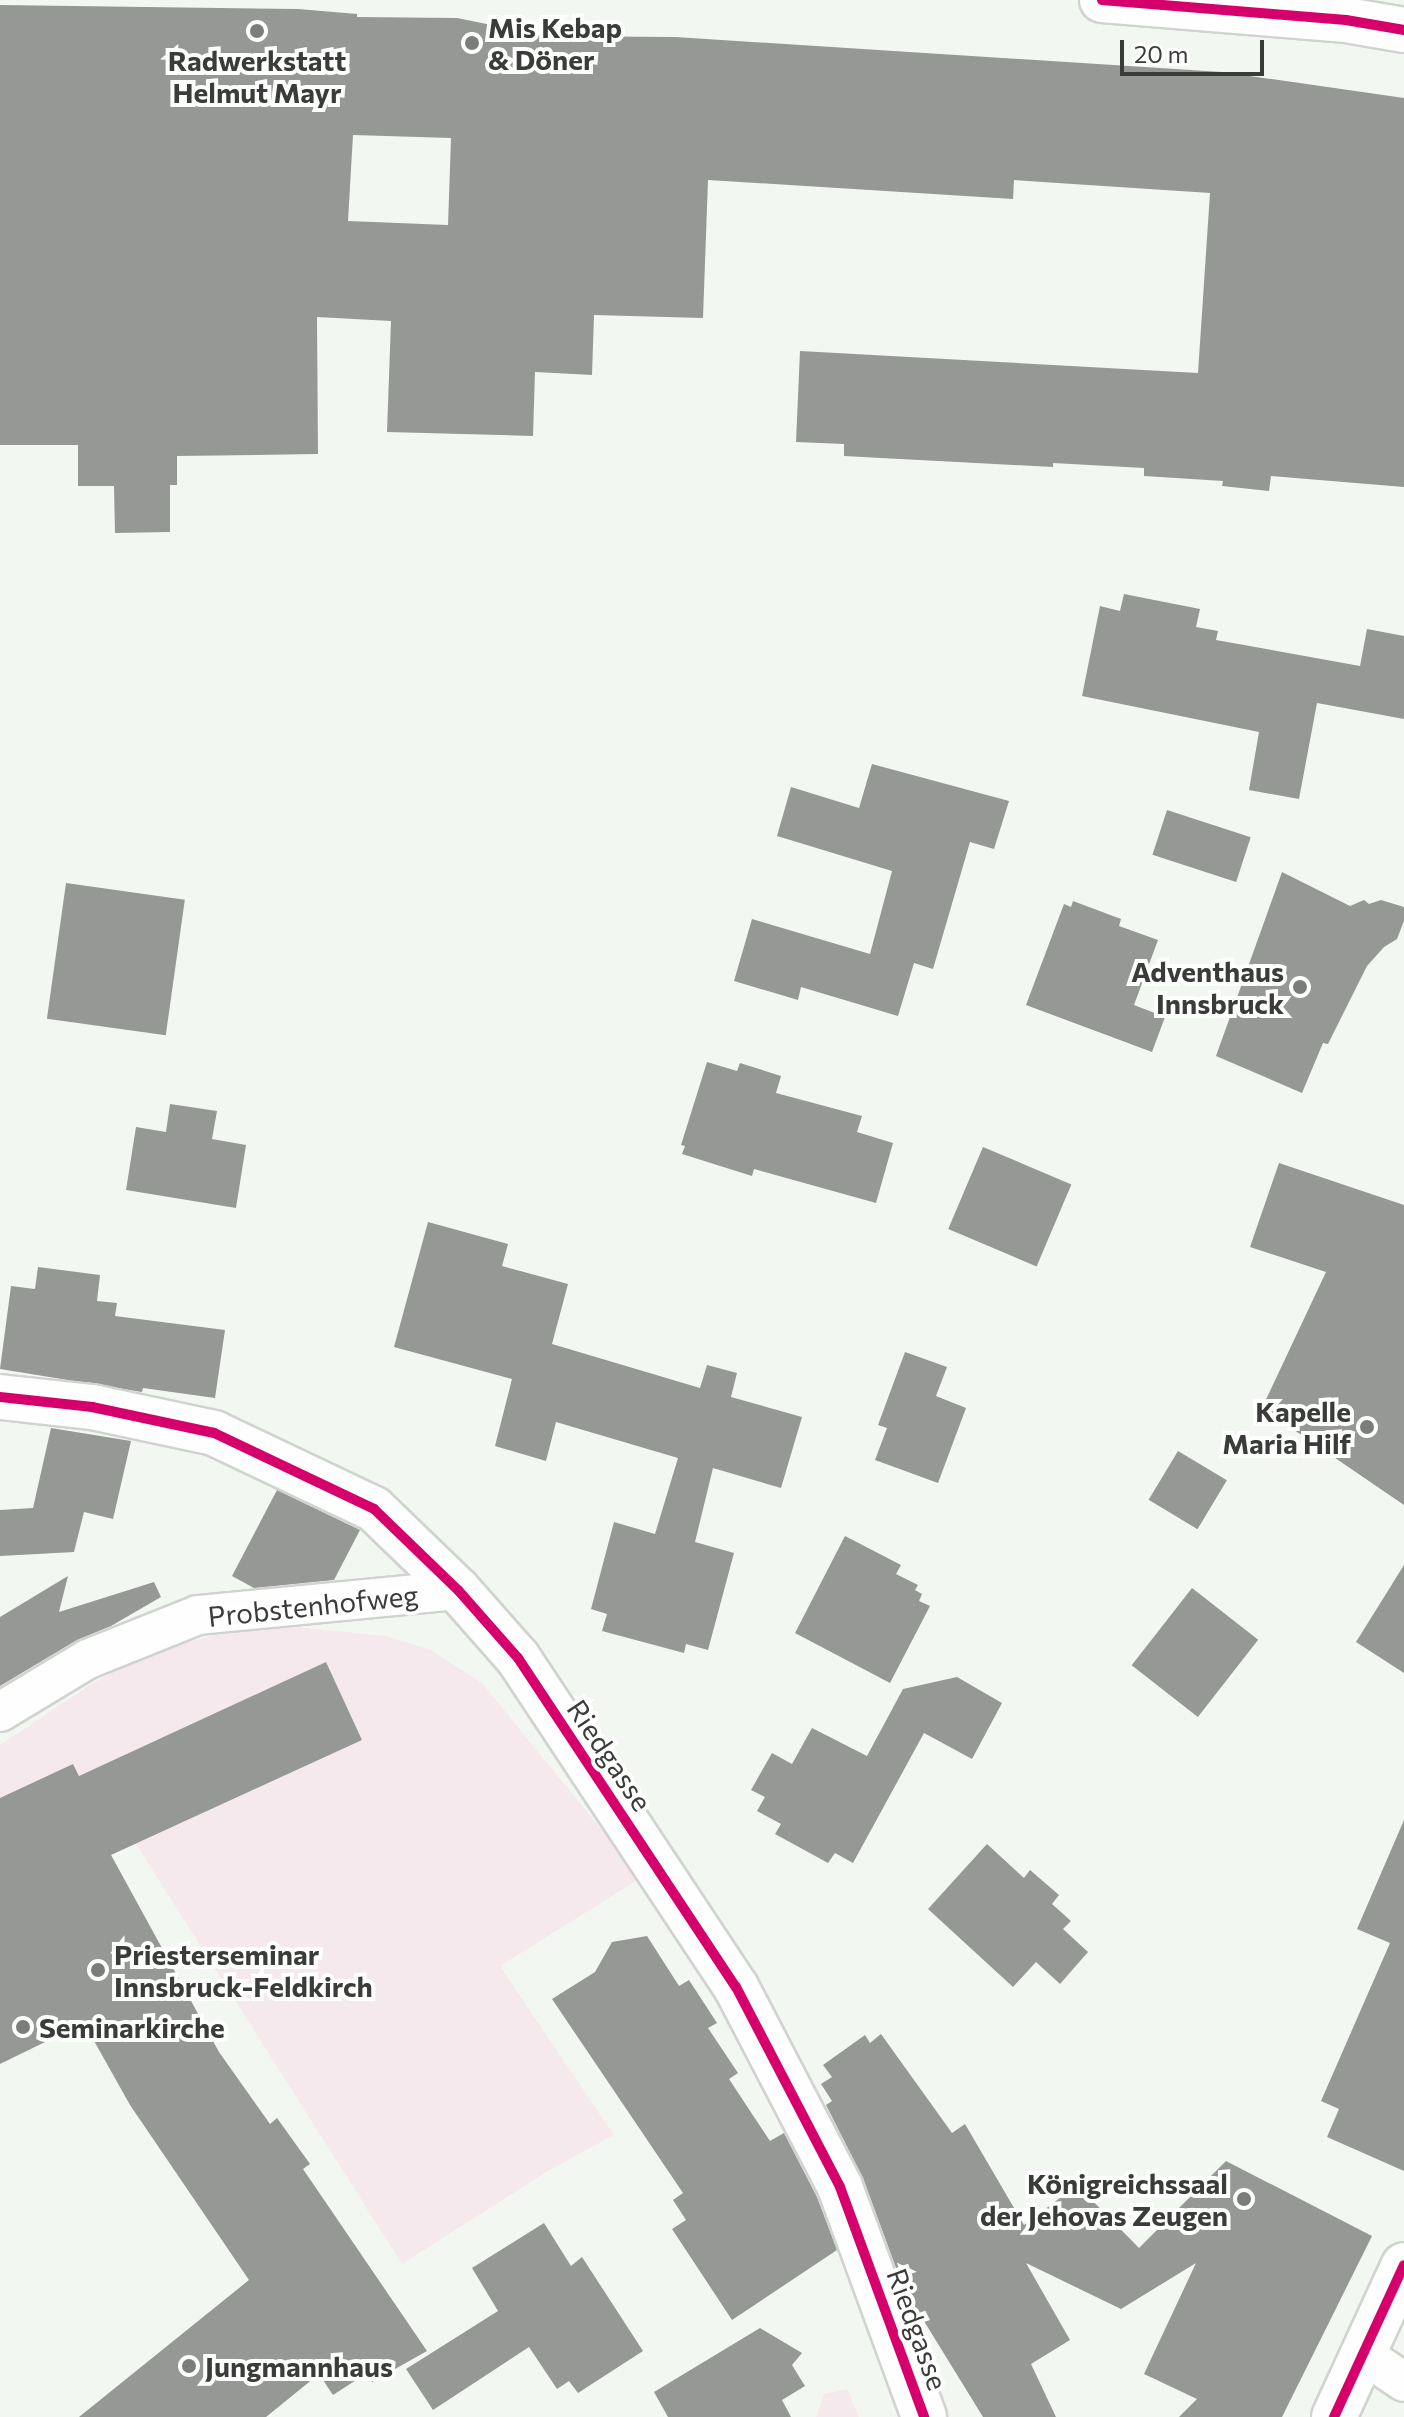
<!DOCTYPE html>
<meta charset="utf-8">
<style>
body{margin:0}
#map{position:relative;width:1404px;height:2417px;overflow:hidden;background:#f3f7f2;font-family:Commissioner,sans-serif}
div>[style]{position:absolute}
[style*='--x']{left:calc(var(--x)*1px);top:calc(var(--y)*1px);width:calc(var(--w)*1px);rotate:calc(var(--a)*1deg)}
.green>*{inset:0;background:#f5e9ed}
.building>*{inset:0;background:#959894;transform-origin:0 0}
.roads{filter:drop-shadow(2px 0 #d0d3cf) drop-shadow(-2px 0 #d0d3cf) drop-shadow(0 2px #d0d3cf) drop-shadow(0 -2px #d0d3cf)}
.minor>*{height:38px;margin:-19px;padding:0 19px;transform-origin:19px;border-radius:19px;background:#fdfefd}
.tertiary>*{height:44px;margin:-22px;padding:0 22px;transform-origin:22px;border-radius:22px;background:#fdfefd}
.cycleway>*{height:10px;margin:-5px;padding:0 5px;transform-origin:5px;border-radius:5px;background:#d6006c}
.dots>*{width:22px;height:22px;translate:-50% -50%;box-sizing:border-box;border:4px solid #fff;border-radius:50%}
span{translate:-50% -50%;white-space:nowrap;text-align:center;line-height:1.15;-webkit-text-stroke:8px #fff;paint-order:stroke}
.poi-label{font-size:28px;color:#393c38;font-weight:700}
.left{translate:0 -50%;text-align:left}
.right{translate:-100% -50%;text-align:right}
.street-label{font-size:28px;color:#393c38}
.scale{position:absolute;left:1120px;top:40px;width:144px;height:36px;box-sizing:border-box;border:4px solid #393c38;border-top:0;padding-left:10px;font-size:24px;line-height:28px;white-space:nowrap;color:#393c38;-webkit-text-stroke:6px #fff;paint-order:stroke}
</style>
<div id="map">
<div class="green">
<div style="clip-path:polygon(296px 1627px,386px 1636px,431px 1650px,482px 1683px,641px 1878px,500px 1966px,614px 2135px,548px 2171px,402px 2264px,136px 1844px,361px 1740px,326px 1662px,79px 1776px,73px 1764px,0 1798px,0 1745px,93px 1683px,146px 1655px,227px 1631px)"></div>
<div style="clip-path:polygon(847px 2389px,859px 2417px,816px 2417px,824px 2394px)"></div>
</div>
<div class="building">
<div style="clip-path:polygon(evenodd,0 5px,298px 9px,357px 14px,357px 17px,457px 18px,546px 36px,675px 37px,1222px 72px,1404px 98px,1404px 487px,1271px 476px,1269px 491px,1222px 486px,1223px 481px,1144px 476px,1144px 468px,1053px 463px,1053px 467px,844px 456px,844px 444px,796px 442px,800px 351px,1198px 373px,1210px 193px,1014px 180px,1013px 199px,708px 180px,703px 318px,594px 315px,592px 375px,535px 372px,533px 436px,387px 432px,391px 321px,317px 317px,318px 454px,177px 456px,177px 485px,170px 485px,170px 532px,115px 533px,114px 486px,78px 486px,78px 445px,0 445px,0 5px,353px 135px,451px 138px,448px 225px,348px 221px,353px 135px)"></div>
<div style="clip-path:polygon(1124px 594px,1200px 609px,1196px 627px,1218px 631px,1216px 640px,1360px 666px,1367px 629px,1404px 636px,1404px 719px,1317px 703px,1299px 799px,1249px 790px,1259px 732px,1082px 696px,1100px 606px,1120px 611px)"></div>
<div style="clip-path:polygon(872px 764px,1009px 801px,994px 849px,970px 842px,933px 969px,914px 963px,898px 1016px,801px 987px,798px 1000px,734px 981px,752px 919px,870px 954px,892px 871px,777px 836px,791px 787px,859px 808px)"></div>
<div style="left:1167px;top:810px;width:88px;height:47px;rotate:18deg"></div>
<div style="clip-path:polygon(1282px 872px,1350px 906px,1364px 900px,1369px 904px,1381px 900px,1404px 907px,1404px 921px,1397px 939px,1384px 947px,1367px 966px,1328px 1044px,1323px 1043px,1302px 1093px,1216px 1056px)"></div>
<div style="left:66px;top:883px;width:120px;height:137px;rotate:8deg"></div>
<div style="clip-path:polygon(1073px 901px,1121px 919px,1119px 926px,1158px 940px,1134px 1005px,1165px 1017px,1152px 1052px,1026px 1005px,1064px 904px,1071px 907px)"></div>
<div style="clip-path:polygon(707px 1062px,737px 1071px,740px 1063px,781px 1076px,776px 1093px,862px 1116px,857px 1132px,893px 1143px,876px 1203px,754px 1169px,752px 1176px,682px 1154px,685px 1146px,681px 1145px)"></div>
<div style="clip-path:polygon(170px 1104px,217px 1111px,212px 1139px,246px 1145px,236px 1208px,126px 1190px,136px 1127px,166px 1132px)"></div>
<div style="left:983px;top:1147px;width:96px;height:89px;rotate:23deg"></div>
<div style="clip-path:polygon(1279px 1163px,1404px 1205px,1404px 1505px,1262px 1408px,1326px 1272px,1250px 1247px)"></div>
<div style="clip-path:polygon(428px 1222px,508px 1244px,502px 1266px,568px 1284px,552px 1344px,700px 1388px,707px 1365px,737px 1373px,731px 1397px,802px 1417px,781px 1488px,713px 1468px,695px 1542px,734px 1553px,708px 1650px,686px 1644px,684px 1653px,602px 1631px,607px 1614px,591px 1609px,614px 1522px,655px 1534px,678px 1458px,556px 1422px,546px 1461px,495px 1446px,512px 1379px,394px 1347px)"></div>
<div style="clip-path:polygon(38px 1267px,100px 1275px,97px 1301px,117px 1303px,115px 1316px,225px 1330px,215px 1398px,143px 1388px,142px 1392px,0 1369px,11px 1286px,35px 1289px)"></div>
<div style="clip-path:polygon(905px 1352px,947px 1367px,936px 1396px,966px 1408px,938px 1483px,875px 1460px,887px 1428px,878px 1425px)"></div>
<div style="clip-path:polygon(51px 1428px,131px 1441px,113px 1519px,84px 1512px,74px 1552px,0 1556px,0 1510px,33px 1508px)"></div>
<div style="left:1178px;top:1451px;width:57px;height:57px;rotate:31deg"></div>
<div style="clip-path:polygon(277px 1490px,360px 1530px,334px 1580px,254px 1588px,232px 1576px)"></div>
<div style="clip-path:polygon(845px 1536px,901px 1565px,896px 1574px,918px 1585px,915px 1590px,922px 1594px,919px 1601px,930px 1606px,890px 1683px,795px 1633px)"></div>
<div style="clip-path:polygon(1404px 1565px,1404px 1673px,1356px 1642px)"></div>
<div style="clip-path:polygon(68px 1576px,59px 1612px,154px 1582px,161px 1597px,111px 1626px,77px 1640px,0 1686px,0 1617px)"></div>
<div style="left:1192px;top:1588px;width:84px;height:98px;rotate:38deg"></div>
<div style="clip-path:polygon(326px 1662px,362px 1740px,111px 1855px,219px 2052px,270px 2124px,277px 2118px,310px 2164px,303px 2169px,427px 2351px,372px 2382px,367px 2373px,333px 2395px,319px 2374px,266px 2417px,79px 2417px,249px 2280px,130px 2105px,84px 2023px,0 2064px,0 1798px,73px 1764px,79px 1776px)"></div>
<div style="clip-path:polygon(957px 1677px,1002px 1703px,972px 1759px,924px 1733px,853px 1863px,835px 1853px,828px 1863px,775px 1834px,781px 1824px,757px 1811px,765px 1797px,751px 1790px,772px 1753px,792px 1764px,812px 1728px,867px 1756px,903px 1689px)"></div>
<div style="clip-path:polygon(1404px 1820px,1404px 2171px,1327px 2137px,1339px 2109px,1321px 2101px,1390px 1943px,1357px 1929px)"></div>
<div style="clip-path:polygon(987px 1844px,1024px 1878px,1030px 1870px,1059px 1895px,1052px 1904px,1071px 1921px,1063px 1929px,1088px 1952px,1060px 1984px,1036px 1962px,1013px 1987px,928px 1909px)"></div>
<div style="clip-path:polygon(647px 1936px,679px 1986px,689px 1980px,717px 2023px,708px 2028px,738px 2073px,729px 2079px,770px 2141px,784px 2133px,817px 2197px,837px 2250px,732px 2320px,672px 2229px,686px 2220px,673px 2200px,683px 2193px,552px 1999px,595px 1972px,612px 1942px)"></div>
<div style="clip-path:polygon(881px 2034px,952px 2133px,965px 2124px,1024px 2225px,1077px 2185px,1139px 2248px,1226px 2161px,1372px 2236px,1282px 2417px,1179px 2417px,1197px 2399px,1144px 2374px,1196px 2263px,1121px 2309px,1026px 2263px,1070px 2340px,1031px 2364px,1056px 2417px,983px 2417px,903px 2287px,863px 2178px,826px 2105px,832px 2101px,821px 2084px,832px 2077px,823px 2065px,865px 2035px,870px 2043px)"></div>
<div style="clip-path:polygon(544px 2223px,571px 2266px,582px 2257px,643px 2351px,578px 2393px,569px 2381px,557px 2389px,529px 2347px,433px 2410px,406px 2369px,498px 2311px,472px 2268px)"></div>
<div style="clip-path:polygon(760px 2328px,802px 2353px,792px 2365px,805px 2386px,782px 2400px,791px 2417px,668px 2417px,654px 2392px)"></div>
</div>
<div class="roads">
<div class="minor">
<div style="--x:0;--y:1712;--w:103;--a:-31.1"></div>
<div style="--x:88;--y:1659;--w:118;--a:-21.8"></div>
<div style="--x:198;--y:1615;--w:261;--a:-5.5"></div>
<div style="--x:1364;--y:2355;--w:48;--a:34"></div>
</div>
<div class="tertiary">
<div style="--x:1102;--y:0;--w:245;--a:4.7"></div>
<div style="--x:1346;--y:20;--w:59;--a:9.8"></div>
<div style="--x:0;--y:1397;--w:93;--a:6.2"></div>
<div style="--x:92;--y:1407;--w:125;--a:12"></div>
<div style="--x:214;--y:1433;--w:177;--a:25.4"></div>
<div style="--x:374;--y:1509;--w:117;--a:44"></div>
<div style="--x:458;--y:1590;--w:91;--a:48.6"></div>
<div style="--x:518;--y:1658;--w:395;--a:56.5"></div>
<div style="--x:736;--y:1987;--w:225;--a:62.5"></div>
<div style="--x:840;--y:2187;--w:245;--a:69.9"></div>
<div style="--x:1334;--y:2417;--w:167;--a:-65.3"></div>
</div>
</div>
<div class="cycleway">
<div style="--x:1102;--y:0;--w:245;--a:4.7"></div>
<div style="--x:1346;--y:20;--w:59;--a:9.8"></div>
<div style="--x:0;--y:1397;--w:93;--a:6.2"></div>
<div style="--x:92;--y:1407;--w:125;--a:12"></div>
<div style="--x:214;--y:1433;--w:177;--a:25.4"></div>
<div style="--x:374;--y:1509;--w:117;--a:44"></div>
<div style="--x:458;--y:1590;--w:91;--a:48.6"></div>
<div style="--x:518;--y:1658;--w:395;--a:56.5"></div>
<div style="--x:736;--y:1987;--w:225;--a:62.5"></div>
<div style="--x:840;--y:2187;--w:245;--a:69.9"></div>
<div style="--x:1334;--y:2417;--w:167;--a:-65.3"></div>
</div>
<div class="dots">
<div style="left:257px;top:31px;background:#7a7d79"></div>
<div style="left:472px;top:43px;background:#7a7d79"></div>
<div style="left:1300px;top:987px;background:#7a7d79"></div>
<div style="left:1367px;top:1427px;background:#7a7d79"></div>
<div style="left:98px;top:1970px;background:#7a7d79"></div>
<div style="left:23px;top:2027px;background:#7a7d79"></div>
<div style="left:1244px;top:2199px;background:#7a7d79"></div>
<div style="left:189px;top:2366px;background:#7a7d79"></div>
</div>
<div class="poi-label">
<span class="left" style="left:488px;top:43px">Mis Kebap<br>&amp; Döner</span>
<span style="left:257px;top:76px">Radwerkstatt<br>Helmut Mayr</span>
<span class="right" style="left:1284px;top:987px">Adventhaus<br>Innsbruck</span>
<span class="right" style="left:1351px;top:1427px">Kapelle<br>Maria Hilf</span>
<span class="left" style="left:114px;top:1970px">Priesterseminar<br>Innsbruck-Feldkirch</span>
<span class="left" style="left:39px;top:2027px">Seminarkirche</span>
<span class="right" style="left:1228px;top:2199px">Königreichssaal<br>der Jehovas Zeugen</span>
<span class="left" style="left:205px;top:2366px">Jungmannhaus</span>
</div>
<div class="street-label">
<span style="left:313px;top:1605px;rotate:-6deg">Probstenhofweg</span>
<span style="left:610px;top:1755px;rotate:56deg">Riedgasse</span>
<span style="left:918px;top:2329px;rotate:70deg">Riedgasse</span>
</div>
<div class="scale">20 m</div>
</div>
